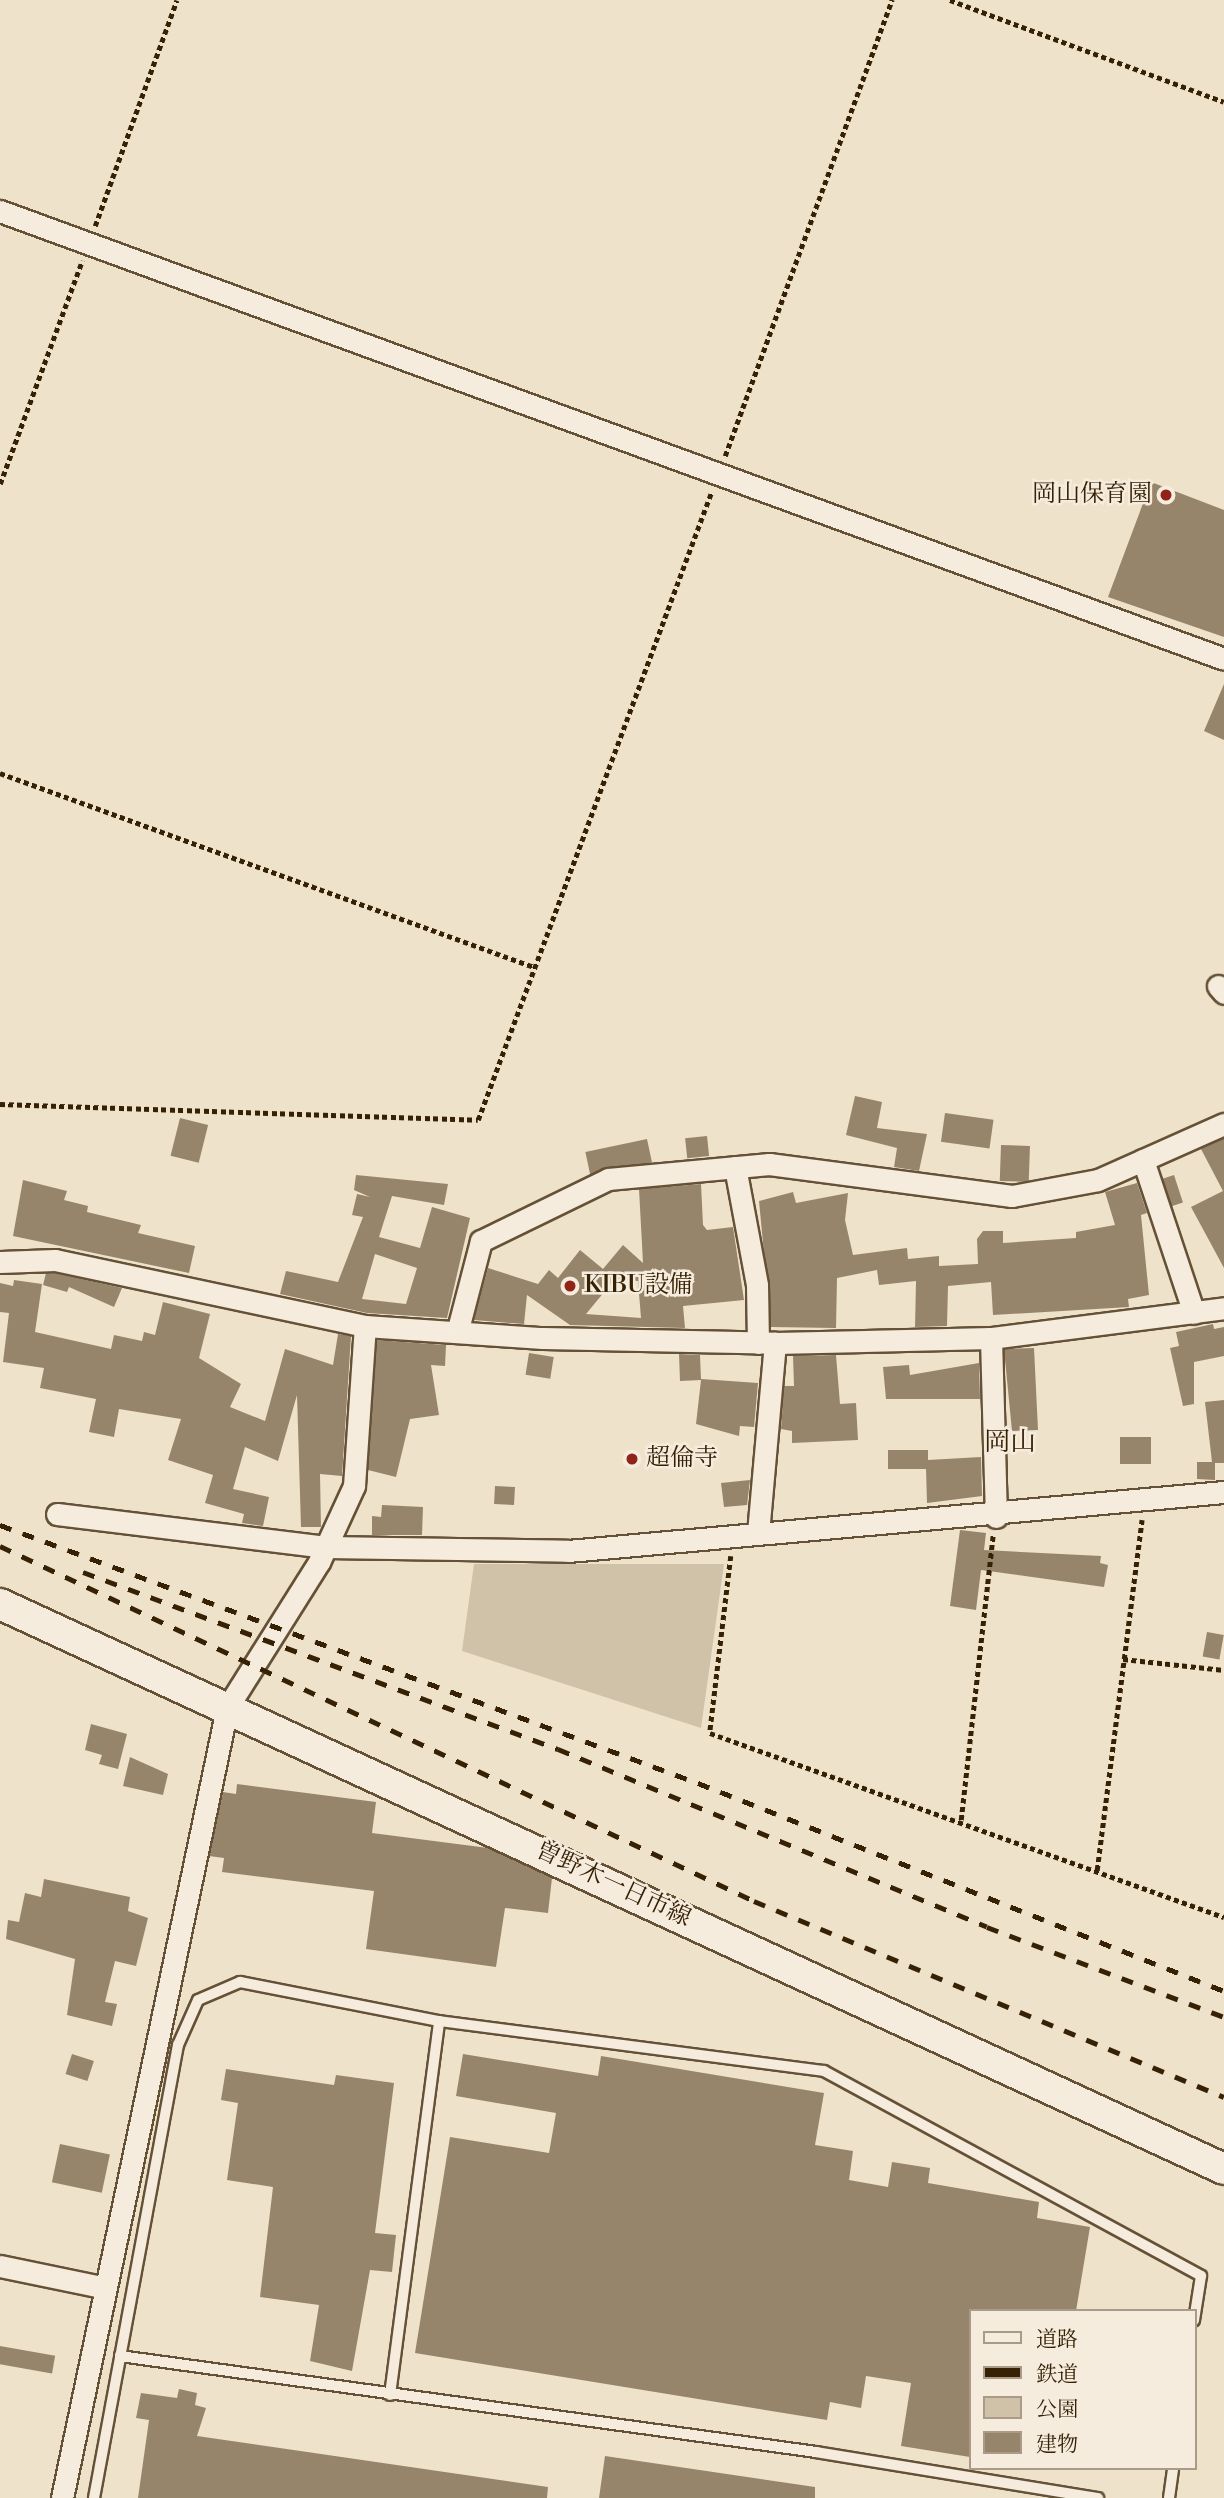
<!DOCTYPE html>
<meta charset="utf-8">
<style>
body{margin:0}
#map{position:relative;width:1224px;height:2498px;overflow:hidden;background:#efe2ca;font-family:"Libre Bodoni","Noto Serif JP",serif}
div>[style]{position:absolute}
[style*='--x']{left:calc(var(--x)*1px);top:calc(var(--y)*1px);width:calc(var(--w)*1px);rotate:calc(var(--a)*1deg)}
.green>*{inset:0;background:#d0c1a9}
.building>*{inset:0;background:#96856b;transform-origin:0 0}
.path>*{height:4.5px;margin-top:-2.25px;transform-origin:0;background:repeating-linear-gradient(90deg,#362105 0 5px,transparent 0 8.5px)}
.roads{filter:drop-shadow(2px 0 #645136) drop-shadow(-2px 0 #645136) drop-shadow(0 2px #645136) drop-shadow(0 -2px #645136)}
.service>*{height:10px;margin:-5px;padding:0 5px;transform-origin:5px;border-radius:5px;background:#f5ecdd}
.minor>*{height:21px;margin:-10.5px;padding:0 10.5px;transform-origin:10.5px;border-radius:10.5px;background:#f5ecdd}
.secondary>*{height:30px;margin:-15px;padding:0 15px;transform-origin:15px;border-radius:15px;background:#f5ecdd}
.rail>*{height:5px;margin-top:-2.5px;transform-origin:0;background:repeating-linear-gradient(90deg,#362105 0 12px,transparent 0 24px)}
.dots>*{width:19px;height:19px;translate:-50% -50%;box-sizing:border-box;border:4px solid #f5ecdd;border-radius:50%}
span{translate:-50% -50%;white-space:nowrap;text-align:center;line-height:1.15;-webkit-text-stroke:5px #f5ecdd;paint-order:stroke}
.poi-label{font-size:24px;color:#362105}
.right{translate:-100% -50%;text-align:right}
.left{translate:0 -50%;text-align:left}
.street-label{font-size:24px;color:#362105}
.neighbourhood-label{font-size:26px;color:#362105}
.legend{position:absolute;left:969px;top:2309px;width:228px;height:161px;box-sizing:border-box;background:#f5ecdd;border:2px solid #a99b87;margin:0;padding:9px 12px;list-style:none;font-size:21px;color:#362105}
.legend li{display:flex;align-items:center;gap:14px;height:35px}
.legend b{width:35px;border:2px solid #a99b87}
</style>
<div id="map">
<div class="green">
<div style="clip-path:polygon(474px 1564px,724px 1564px,701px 1728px,462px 1651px)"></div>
</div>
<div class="building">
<div style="clip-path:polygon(1151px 482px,1224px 510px,1224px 637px,1108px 597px)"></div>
<div style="clip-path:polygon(1224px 684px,1224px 740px,1204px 731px)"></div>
<div style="clip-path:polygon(855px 1096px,882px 1102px,877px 1128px,927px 1134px,919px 1171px,894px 1167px,897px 1148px,846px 1135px)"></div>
<div style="left:945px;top:1113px;width:49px;height:29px;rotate:8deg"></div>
<div style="left:180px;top:1118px;width:29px;height:39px;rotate:14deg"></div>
<div style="left:707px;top:1136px;width:20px;height:22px;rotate:84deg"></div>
<div style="clip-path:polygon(1224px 1138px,1224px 1268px,1191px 1207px,1223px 1191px,1201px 1149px)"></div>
<div style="left:647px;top:1139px;width:24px;height:63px;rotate:78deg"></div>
<div style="left:1001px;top:1145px;width:29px;height:36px;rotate:2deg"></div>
<div style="clip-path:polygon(evenodd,356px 1175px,448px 1184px,444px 1205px,392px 1196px,379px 1237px,420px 1248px,432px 1207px,470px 1218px,447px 1318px,367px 1313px,280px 1294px,286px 1271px,338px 1282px,363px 1217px,352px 1215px,357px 1194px,370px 1197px,354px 1190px,356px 1175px,375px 1254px,417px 1268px,406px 1304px,362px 1299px,375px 1254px)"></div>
<div style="left:1174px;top:1175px;width:29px;height:12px;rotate:72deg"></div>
<div style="clip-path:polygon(23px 1180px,67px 1191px,64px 1200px,88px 1206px,87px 1212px,141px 1225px,138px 1233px,195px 1246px,189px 1273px,13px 1236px)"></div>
<div style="clip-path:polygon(1137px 1183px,1147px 1213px,1141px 1215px,1149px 1295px,1128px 1299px,1129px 1307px,993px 1315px,991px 1282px,948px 1286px,947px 1326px,915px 1327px,916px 1281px,879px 1285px,877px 1270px,837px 1278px,836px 1328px,771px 1327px,759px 1201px,793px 1192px,796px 1203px,848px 1193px,845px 1220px,853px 1255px,907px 1248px,908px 1259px,939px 1256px,939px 1266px,978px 1264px,977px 1239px,983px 1231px,1003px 1231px,1003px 1243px,1076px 1238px,1076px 1232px,1115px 1225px,1105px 1192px)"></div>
<div style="clip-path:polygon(evenodd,701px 1184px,703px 1225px,707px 1230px,733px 1227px,744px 1300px,683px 1306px,685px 1328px,570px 1325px,527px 1295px,524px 1324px,474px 1320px,488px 1268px,538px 1284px,549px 1270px,558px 1278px,580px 1250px,603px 1269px,623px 1245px,643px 1263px,639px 1189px,701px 1184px,615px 1279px,638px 1281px,641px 1318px,586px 1314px,615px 1279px)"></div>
<div style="clip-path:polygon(46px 1273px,54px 1273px,122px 1288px,114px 1307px,69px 1287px,67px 1292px,43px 1285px)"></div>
<div style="clip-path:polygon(14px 1280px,42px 1284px,35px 1332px,111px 1349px,114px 1335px,142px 1341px,144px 1332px,155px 1335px,163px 1302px,210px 1314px,199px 1358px,241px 1384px,230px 1407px,265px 1421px,285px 1349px,333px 1365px,338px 1334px,351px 1336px,342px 1476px,320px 1474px,321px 1527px,301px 1527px,297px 1395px,278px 1461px,245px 1447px,233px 1489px,269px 1497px,263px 1526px,242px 1523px,244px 1514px,205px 1503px,213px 1475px,168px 1460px,181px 1419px,119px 1409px,114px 1437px,89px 1432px,96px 1399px,40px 1388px,44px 1368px,3px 1362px,9px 1313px,0 1312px,0 1283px,13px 1286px)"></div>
<div style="clip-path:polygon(1213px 1324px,1214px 1329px,1224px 1327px,1224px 1356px,1194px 1362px,1194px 1404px,1183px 1406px,1170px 1348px,1179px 1346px,1176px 1332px)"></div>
<div style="clip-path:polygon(377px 1340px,446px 1345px,445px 1366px,431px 1365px,439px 1415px,410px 1419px,396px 1477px,368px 1470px)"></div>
<div style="clip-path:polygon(1034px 1348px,1038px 1430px,1012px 1431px,1004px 1349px)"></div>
<div style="left:529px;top:1353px;width:25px;height:22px;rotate:9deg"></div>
<div style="clip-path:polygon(679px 1354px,700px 1355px,701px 1379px,758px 1383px,754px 1427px,740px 1426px,739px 1436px,696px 1424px,701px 1380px,680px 1381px)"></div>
<div style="clip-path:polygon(836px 1355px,840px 1404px,856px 1403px,858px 1440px,792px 1443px,792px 1431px,781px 1429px,784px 1386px,794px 1386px,793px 1356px)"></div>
<div style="clip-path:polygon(979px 1363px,980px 1399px,886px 1399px,883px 1367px,909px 1365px,910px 1375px)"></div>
<div style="clip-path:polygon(1224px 1400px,1224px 1463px,1215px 1463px,1215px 1480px,1197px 1479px,1197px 1462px,1212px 1462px,1205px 1402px)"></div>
<div style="left:1120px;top:1437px;width:31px;height:27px"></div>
<div style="clip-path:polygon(888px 1450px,928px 1450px,928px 1460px,981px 1457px,982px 1496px,927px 1503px,926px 1469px,888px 1469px)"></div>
<div style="clip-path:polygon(750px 1480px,747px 1505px,724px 1507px,721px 1483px)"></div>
<div style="left:495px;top:1486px;width:20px;height:18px;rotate:3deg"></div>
<div style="clip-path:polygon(382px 1505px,423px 1507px,422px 1535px,372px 1535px,372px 1516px,381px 1517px)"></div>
<div style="clip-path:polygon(960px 1530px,986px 1533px,984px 1550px,1101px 1556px,1100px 1563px,1108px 1565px,1104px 1587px,981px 1570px,976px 1610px,950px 1606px)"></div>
<div style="left:1207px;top:1632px;width:17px;height:25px;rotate:10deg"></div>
<div style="clip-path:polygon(91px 1724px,127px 1734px,118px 1769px,99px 1764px,102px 1755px,85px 1750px)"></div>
<div style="clip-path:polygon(130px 1757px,168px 1774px,163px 1795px,123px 1786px)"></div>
<div style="clip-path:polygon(237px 1784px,376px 1802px,372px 1833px,488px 1848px,552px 1878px,548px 1913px,505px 1908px,496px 1967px,366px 1949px,374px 1891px,222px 1872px,224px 1858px,209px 1856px,223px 1792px,236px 1794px)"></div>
<div style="clip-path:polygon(44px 1879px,130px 1897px,128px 1911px,148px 1918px,136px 1966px,115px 1961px,105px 2002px,117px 2004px,112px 2026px,67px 2015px,75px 1959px,6px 1939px,8px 1920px,19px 1922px,25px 1893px,41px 1897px)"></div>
<div style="left:72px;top:2054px;width:23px;height:21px;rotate:18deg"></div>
<div style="clip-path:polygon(463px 2054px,598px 2076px,601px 2056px,824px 2093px,815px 2145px,853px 2151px,849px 2180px,888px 2187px,892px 2162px,930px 2168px,928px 2183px,1039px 2202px,1037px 2218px,1090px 2227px,1076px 2311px,970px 2311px,970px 2457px,901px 2446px,911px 2383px,866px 2376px,861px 2408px,830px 2402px,827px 2420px,415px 2353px,450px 2137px,549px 2153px,556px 2113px,456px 2096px)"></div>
<div style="clip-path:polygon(226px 2069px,334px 2085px,336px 2075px,394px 2083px,375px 2233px,396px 2235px,392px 2272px,370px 2270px,352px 2371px,310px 2361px,319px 2305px,260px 2297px,273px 2187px,227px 2180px,238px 2103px,221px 2100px)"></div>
<div style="left:60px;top:2144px;width:51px;height:39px;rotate:12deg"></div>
<div style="left:0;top:2346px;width:56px;height:18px;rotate:10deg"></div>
<div style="clip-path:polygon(179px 2389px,197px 2393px,195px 2405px,206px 2408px,197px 2436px,548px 2487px,547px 2498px,138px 2498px,149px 2420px,136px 2418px,141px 2393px,177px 2398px)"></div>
<div style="clip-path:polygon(605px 2456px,815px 2487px,815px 2498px,599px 2498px)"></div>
</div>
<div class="path">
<div style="--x:950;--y:0;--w:292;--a:20.4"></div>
<div style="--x:95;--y:226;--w:240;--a:-70.1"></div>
<div style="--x:725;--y:456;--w:486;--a:-69.9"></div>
<div style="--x:0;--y:484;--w:238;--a:-69.8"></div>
<div style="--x:0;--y:773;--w:568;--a:19.97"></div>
<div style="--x:0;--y:1104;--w:478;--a:1.9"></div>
<div style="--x:478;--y:1120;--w:669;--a:-69.61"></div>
<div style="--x:731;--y:1556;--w:178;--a:96.8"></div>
<div style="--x:710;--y:1733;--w:546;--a:19.7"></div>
<div style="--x:1123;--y:1659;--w:102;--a:6.2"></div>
<div style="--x:961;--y:1820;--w:287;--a:-83.6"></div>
<div style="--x:1097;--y:1870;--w:353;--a:-82.7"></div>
</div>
<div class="roads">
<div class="service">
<div style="--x:120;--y:2356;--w:703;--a:7.85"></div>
<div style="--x:816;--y:2452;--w:286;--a:9.3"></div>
<div style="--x:390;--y:2395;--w:377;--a:-82.5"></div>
<div style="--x:94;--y:2498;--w:461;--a:-79.5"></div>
<div style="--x:178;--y:2045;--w:49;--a:-66"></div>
<div style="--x:198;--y:2000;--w:46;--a:-23.2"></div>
<div style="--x:240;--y:1982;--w:203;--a:11.1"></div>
<div style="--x:439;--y:2021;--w:388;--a:7.4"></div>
<div style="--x:824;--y:2071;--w:429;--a:28.5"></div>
<div style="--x:1201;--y:2276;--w:45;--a:99"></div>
<div style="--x:1169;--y:2498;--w:30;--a:-82"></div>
</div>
<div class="minor">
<div style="--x:0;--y:211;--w:1303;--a:20.1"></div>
<div style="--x:1218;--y:986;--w:9;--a:49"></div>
<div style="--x:1143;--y:1160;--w:161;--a:71.6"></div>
<div style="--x:735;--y:1167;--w:120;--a:79.4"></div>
<div style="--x:757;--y:1285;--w:58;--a:89"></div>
<div style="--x:0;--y:1262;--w:55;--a:-2.1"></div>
<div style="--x:55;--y:1260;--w:317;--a:12"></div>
<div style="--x:365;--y:1326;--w:178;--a:3.9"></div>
<div style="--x:543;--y:1338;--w:232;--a:1.2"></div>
<div style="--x:775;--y:1343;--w:216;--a:-1.3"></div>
<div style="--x:991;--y:1338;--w:235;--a:-7.3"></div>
<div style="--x:458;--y:1329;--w:91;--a:-75.4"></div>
<div style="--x:481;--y:1241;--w:141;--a:-26"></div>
<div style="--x:608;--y:1179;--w:162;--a:-5.3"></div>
<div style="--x:769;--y:1164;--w:245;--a:7.5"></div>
<div style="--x:1012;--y:1196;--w:87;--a:-10.5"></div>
<div style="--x:1098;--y:1180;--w:138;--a:-24"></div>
<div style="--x:991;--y:1338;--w:179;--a:88.4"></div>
<div style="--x:57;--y:1514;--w:271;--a:7"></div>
<div style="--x:326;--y:1547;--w:242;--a:0.9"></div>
<div style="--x:568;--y:1551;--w:659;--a:-5.14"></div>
<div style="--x:758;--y:1533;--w:191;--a:-84.9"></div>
<div style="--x:0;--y:2266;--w:103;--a:11.7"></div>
<div style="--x:62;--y:2498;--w:807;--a:-78.2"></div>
<div style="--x:227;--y:1708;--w:173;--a:-57.8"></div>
<div style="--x:319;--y:1562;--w:84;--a:-65.3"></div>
<div style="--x:354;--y:1486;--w:160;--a:-86.1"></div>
</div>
<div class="secondary">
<div style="--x:0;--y:1604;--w:1348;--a:24.78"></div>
</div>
</div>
<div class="rail">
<div style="--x:0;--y:1525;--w:744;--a:20.29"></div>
<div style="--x:698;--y:1783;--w:566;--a:21.58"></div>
<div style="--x:0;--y:1546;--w:833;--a:25.21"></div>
<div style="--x:754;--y:1901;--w:509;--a:22.64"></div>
<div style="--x:83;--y:1572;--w:507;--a:20.44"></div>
<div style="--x:558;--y:1749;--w:464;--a:22.5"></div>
<div style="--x:987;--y:1927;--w:254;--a:20.8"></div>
</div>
<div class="dots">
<div style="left:1166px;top:495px;background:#8f2418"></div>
<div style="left:570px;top:1286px;background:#8f2418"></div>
<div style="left:632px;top:1459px;background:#8f2418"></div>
</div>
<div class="poi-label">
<span class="right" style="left:1152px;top:495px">岡山保育園</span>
<span class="left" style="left:584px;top:1286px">KIBU設備</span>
<span class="left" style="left:646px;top:1459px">超倫寺</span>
</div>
<div class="street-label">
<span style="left:613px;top:1885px;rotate:25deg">曽野木一日市線</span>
</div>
<div class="neighbourhood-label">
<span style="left:1010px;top:1443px">岡山</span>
</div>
<ul class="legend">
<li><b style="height:9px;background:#f5ecdd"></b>道路</li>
<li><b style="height:9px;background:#362105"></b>鉄道</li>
<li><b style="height:19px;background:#d0c1a9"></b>公園</li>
<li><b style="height:19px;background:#96856b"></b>建物</li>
</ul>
</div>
